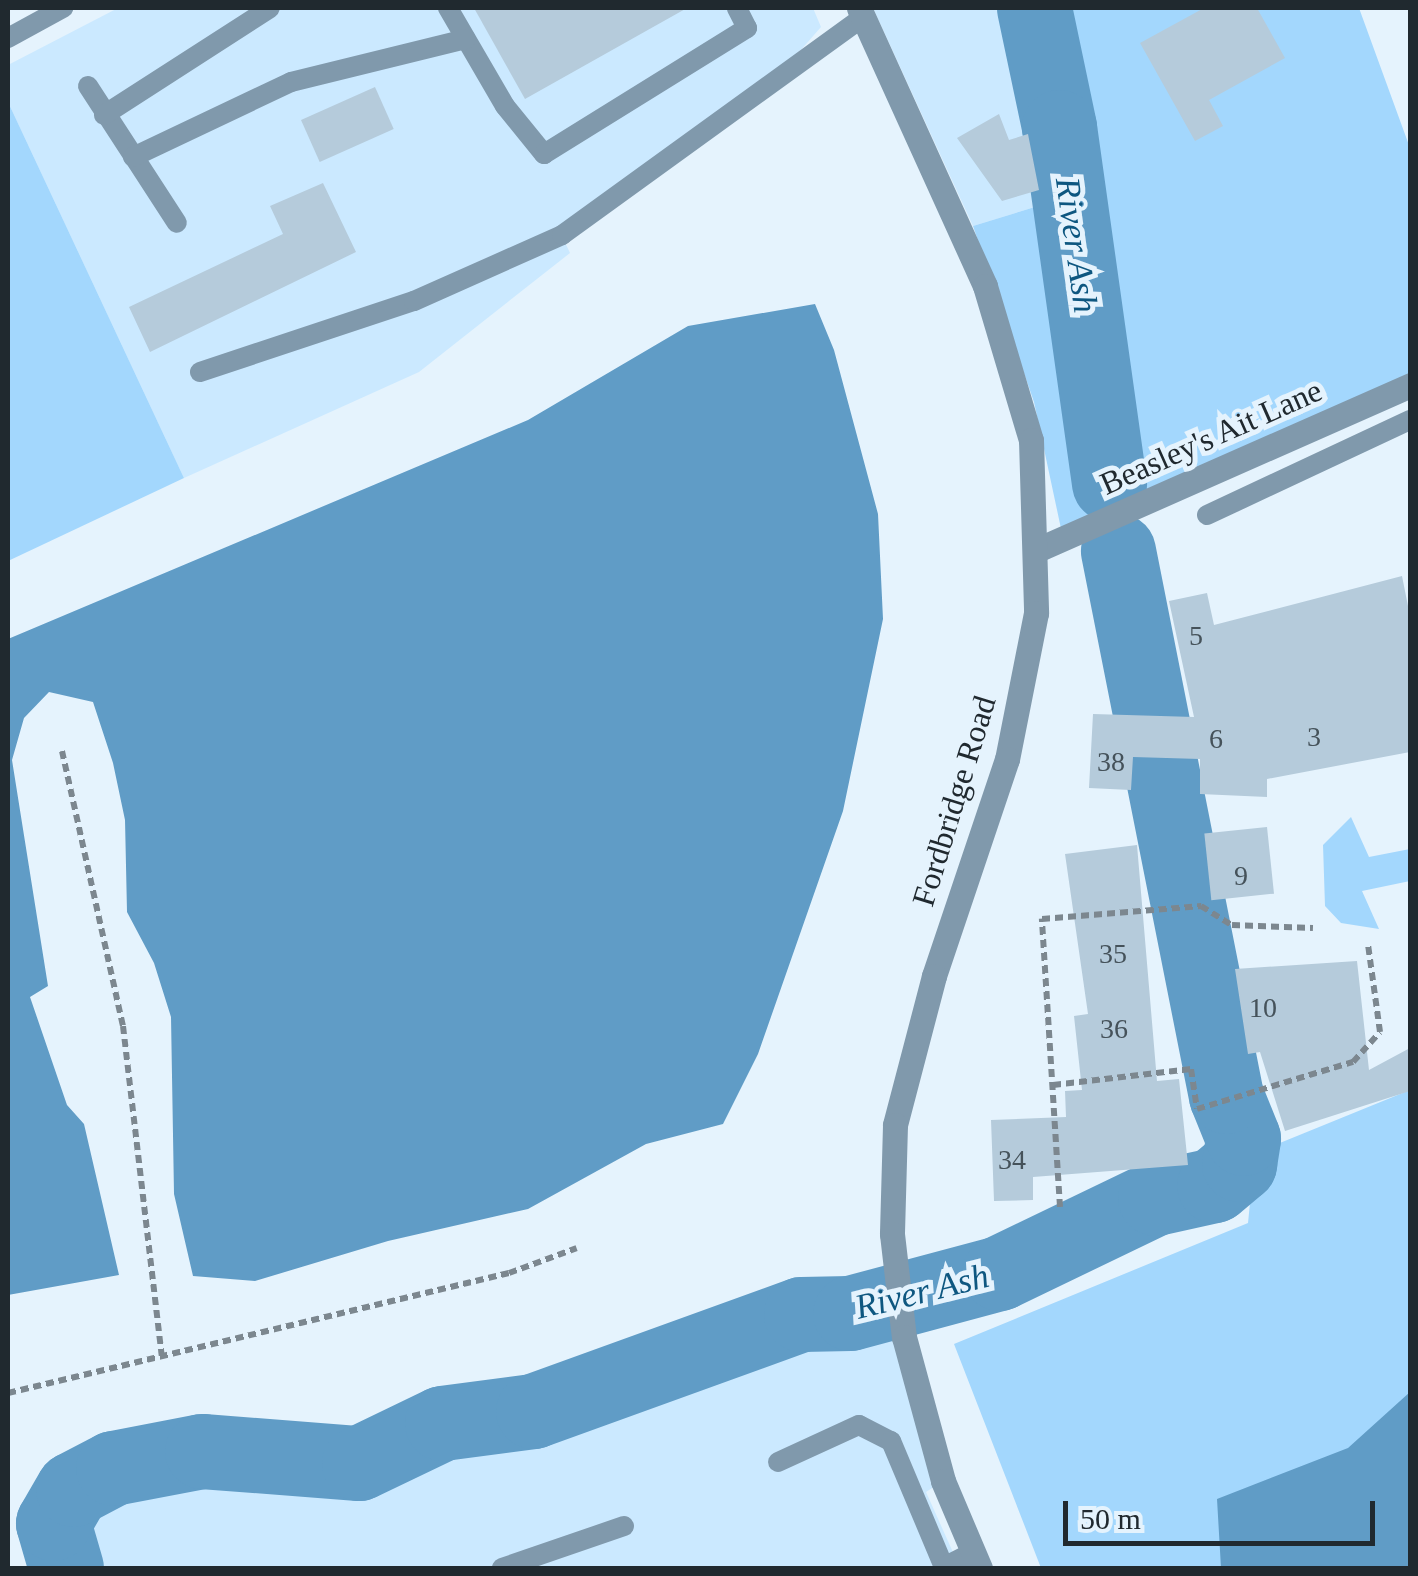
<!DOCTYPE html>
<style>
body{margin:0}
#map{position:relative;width:1418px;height:1576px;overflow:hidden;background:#e5f3fd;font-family:"Times New Roman",serif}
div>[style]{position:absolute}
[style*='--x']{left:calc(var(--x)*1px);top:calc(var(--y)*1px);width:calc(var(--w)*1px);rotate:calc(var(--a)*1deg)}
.built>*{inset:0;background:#cbe9ff}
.green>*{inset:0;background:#a3d7fd}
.water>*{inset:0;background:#609cc6}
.river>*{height:75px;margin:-37.5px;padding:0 37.5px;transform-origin:37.5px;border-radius:37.5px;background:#609cc6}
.building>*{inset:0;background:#b5cbdb;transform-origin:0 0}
.path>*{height:6px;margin-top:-3px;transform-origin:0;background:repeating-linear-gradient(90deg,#7c878f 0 8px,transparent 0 13px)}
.service>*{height:20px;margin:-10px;padding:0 10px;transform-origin:10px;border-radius:10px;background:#8099ac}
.minor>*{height:25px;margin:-12.5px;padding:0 12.5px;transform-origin:12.5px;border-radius:12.5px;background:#8099ac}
.tertiary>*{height:25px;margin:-12.5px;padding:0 12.5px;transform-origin:12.5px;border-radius:12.5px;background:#8099ac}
span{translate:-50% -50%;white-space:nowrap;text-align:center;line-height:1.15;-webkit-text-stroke:10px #e5f3fd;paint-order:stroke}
.number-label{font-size:28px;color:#45525a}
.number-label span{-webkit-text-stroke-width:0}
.street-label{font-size:32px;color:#20292f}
.water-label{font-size:35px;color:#0e5780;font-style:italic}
.frame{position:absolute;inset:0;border:10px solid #20292f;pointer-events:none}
.scale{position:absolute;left:1063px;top:1501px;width:312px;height:45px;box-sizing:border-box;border:5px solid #20292f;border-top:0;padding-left:12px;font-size:30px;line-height:35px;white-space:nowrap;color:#20292f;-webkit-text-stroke:8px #e5f3fd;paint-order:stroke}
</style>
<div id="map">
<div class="built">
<div style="clip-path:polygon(118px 8px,813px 8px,821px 27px,771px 84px,562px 236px,570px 253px,419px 372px,184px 478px,8px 102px,8px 65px)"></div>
<div style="clip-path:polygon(873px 8px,1015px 8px,1048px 203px,973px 226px)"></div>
<div style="clip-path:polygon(899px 1299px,943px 1481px,926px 1492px,960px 1568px,66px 1568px,53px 1523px,73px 1489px,113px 1468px,202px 1451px,359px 1463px,442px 1423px,533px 1411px,801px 1314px,850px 1313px)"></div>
</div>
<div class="green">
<div style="clip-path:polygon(1015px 8px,1359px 8px,1410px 148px,1410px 386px,1063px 538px,1034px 402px,973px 226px,1048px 203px)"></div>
<div style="clip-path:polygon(8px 102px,184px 478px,8px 561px)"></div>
<div style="clip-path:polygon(1351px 817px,1369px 857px,1410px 849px,1410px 881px,1362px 891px,1379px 929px,1341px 923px,1325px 906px,1323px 845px)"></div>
<div style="clip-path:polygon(1410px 1090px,1410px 1568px,1041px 1568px,954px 1344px,1248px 1223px,1255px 1153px)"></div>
</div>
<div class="water">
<div style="clip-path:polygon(815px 304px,834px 350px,878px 514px,883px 619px,843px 811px,758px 1054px,723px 1124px,646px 1144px,528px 1209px,388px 1241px,255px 1281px,193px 1276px,174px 1194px,171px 1017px,154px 963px,127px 912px,125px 820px,113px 763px,93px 702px,49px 692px,24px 718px,12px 760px,48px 986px,30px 997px,67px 1105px,84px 1124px,119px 1275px,8px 1295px,8px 639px,528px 420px,688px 326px)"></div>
<div style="clip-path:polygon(1410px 1392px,1410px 1568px,1221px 1568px,1217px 1499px,1348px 1448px)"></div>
</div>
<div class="river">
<div style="--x:1034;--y:8;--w:122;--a:78.1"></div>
<div style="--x:1059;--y:127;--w:360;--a:82"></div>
<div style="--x:66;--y:1568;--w:47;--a:-106.1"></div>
<div style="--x:53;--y:1523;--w:39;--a:-60"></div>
<div style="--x:73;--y:1489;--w:45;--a:-27.7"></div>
<div style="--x:113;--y:1468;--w:91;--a:-10.8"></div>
<div style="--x:202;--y:1451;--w:157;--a:4.4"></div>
<div style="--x:359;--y:1463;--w:92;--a:-25.7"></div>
<div style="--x:442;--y:1423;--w:92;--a:-7.5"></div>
<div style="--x:533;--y:1411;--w:285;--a:-19.9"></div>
<div style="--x:801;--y:1314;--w:49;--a:-1.2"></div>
<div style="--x:850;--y:1313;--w:154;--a:-15"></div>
<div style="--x:999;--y:1273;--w:173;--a:-25.7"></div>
<div style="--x:1155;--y:1198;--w:60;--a:-12.4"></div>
<div style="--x:1214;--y:1185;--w:33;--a:-40"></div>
<div style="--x:1239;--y:1164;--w:26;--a:-81"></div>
<div style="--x:1243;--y:1138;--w:45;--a:-112"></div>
<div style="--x:1226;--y:1096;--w:556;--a:-101.21"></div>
</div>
<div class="building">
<div style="clip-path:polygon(474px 8px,687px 8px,525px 99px)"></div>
<div style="clip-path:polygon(1204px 8px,1257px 8px,1285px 58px,1209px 100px,1223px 126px,1195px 141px,1140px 43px)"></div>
<div style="left:375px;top:87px;width:46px;height:81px;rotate:66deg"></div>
<div style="clip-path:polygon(999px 114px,1009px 140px,1028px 134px,1039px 190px,1002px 201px,957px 138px)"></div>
<div style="clip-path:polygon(323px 183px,356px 252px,150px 352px,129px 307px,283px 234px,270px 206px)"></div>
<div style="clip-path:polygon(1402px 576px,1410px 616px,1410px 752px,1267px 779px,1267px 797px,1200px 794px,1200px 759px,1133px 757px,1131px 790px,1089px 788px,1093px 714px,1194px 717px,1169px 601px,1207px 593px,1214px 625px)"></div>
<div style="left:1267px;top:827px;width:67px;height:63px;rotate:84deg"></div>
<div style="clip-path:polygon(1137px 845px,1157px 1081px,1179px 1079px,1188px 1165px,1033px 1177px,1033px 1200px,994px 1201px,991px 1120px,1066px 1117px,1065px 1091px,1082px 1090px,1074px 1016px,1088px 1014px,1065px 854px)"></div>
<div style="clip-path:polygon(1357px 961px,1369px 1070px,1410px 1048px,1410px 1091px,1285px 1131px,1260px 1052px,1248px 1054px,1235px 969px)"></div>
</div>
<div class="path">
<div style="--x:62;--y:751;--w:282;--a:77.5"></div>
<div style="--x:123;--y:1026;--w:332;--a:83.3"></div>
<div style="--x:1053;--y:1085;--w:139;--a:-6.6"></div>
<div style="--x:1191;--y:1069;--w:40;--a:81.5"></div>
<div style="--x:1197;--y:1109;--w:163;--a:-16.8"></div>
<div style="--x:1353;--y:1062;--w:40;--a:-48"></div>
<div style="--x:1380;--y:1032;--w:89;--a:-97.8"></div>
<div style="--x:1060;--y:1207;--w:289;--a:-93.6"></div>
<div style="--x:1042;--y:919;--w:160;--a:-4.7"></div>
<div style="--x:1201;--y:906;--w:36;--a:32"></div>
<div style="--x:1232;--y:925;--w:81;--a:2.1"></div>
<div style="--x:8;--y:1393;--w:515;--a:-13.47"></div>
<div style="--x:509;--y:1273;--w:72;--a:-20.2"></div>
</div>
<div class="service">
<div style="--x:448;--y:8;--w:113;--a:59.8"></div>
<div style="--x:505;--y:106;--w:62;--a:50.9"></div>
<div style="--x:544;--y:154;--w:239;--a:-31.8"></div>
<div style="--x:747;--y:28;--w:22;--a:-117"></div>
<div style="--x:8;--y:38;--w:63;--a:-28.6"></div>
<div style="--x:88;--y:86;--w:163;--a:57"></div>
<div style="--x:104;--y:115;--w:197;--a:-32.8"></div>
<div style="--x:133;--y:157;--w:175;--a:-25.4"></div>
<div style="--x:291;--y:82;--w:180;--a:-13.8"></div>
<div style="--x:200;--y:372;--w:225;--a:-18.4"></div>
<div style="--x:414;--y:301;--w:162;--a:-24"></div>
<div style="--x:562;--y:235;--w:372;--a:-35.9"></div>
<div style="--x:1207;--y:515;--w:224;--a:-25.1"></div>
<div style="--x:778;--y:1462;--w:89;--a:-24.6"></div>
<div style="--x:859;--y:1425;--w:36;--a:27"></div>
<div style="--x:891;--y:1441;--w:137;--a:67.2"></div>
<div style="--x:944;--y:1567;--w:33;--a:-27"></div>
<div style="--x:502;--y:1568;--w:129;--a:-19"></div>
</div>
<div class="minor">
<div style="--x:1039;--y:549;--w:406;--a:-23.8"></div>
</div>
<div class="tertiary">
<div style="--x:859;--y:8;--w:305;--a:65.6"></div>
<div style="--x:985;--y:286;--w:161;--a:73.4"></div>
<div style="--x:1031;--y:440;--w:173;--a:88.3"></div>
<div style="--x:1036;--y:613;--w:149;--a:101.2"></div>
<div style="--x:1007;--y:759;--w:229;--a:108.6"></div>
<div style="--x:934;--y:976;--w:154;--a:104.7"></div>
<div style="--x:895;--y:1125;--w:109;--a:91.6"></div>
<div style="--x:892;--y:1234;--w:104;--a:83.4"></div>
<div style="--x:904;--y:1337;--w:149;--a:74.8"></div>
<div style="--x:943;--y:1481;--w:95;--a:67"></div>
</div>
<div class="number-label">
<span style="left:1196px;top:636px">5</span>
<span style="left:1314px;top:737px">3</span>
<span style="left:1216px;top:739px">6</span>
<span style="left:1111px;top:762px">38</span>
<span style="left:1241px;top:876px">9</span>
<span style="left:1113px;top:954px">35</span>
<span style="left:1263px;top:1008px">10</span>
<span style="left:1114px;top:1029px">36</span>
<span style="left:1012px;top:1160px">34</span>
</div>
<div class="street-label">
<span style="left:1211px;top:437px;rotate:-24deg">Beasley's Ait Lane</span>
<span style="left:954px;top:801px;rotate:-73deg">Fordbridge Road</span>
</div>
<div class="water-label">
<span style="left:1076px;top:245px;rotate:82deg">River Ash</span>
<span style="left:922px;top:1292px;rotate:-14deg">River Ash</span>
</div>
<div class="frame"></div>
<div class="scale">50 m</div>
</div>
